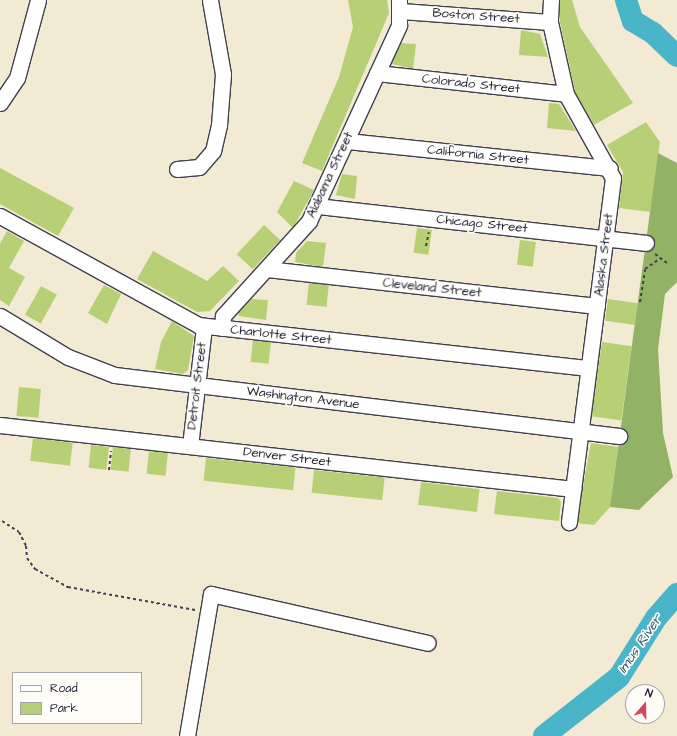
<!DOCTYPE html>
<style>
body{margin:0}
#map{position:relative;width:677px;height:736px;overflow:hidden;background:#f2ead2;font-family:"Architects Daughter",sans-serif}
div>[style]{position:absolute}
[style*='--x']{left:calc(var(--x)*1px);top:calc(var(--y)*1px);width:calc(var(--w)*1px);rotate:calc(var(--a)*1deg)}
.green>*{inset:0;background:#b8d075;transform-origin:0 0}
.forest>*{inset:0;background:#92b266}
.river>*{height:22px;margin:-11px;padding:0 11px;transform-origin:11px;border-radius:11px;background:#4ab4c9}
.path>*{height:2px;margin-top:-1px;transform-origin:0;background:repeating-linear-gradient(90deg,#414052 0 3px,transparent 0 6px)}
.roads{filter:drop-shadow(1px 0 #414052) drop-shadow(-1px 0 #414052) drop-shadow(0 1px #414052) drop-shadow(0 -1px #414052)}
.street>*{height:15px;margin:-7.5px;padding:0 7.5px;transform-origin:7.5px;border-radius:7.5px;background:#fff}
span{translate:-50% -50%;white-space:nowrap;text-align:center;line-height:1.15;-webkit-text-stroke:3.5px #fdfcf7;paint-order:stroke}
.street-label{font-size:13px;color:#22223b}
.water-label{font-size:14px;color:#325c74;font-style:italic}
.legend{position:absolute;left:12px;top:672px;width:130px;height:52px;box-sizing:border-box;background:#fdfcf7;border:1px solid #a5a5ac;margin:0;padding:5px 7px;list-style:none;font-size:12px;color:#22223b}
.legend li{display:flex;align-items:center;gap:8px;height:20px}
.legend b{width:20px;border:1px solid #a5a5ac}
.north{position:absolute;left:625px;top:684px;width:40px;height:40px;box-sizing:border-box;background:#fdfcf7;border:1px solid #a5a5ac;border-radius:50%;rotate:20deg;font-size:11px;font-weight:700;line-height:16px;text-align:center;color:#22223b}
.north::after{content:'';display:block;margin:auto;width:14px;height:18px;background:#d1495b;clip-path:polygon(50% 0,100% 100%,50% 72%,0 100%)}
</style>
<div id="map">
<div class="green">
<div style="clip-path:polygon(348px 0,387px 0,389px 13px,322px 171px,302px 163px,339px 77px,353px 27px)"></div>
<div style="clip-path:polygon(560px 0,572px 0,580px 27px,633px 103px,594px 125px,576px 96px,560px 22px)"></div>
<div style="clip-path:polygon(521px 30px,540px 34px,548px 57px,519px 55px)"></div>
<div style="clip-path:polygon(399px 43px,416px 44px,413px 69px,392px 64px)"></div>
<div style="clip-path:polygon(549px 103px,559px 104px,576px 131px,547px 128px)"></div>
<div style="clip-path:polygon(646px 122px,660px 142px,650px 212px,619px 208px,623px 172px,607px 145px)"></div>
<div style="clip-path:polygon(0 168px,74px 208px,58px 236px,0 204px)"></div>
<div style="clip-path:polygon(342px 174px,357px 176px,355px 199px,336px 195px)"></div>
<div style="clip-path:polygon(294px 181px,314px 190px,293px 228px,277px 212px)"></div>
<div style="left:264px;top:225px;width:22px;height:40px;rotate:43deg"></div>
<div style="left:417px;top:228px;width:15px;height:25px;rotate:8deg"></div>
<div style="clip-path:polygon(7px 231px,24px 241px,9px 268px,25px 277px,9px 306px,0 300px,0 244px)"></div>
<div style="left:520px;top:240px;width:16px;height:25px;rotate:7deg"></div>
<div style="clip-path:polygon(307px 241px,326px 243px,323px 267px,295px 262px,296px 253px)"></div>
<div style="clip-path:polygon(153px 251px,207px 281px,223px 266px,239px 281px,210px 311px,197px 312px,137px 279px)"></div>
<div style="left:309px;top:282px;width:20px;height:23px;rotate:6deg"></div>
<div style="clip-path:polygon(104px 285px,121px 294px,107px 324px,88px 313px)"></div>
<div style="left:41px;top:286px;width:18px;height:33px;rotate:29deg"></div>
<div style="clip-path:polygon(252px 299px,268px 300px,266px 320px,239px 316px,238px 312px)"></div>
<div style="left:608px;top:299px;width:30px;height:22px;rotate:8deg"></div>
<div style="clip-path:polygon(172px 321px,194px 336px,188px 370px,183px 374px,155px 369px,161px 342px)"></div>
<div style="left:253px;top:340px;width:18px;height:22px;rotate:6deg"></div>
<div style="left:602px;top:342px;width:30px;height:75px;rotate:8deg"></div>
<div style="left:19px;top:387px;width:22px;height:29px;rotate:5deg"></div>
<div style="left:33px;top:438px;width:40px;height:23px;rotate:7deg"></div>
<div style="clip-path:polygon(591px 443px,618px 447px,610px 507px,594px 525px,576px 523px)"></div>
<div style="left:91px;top:445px;width:18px;height:23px;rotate:6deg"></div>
<div style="left:113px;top:447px;width:18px;height:23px;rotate:6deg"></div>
<div style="left:149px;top:451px;width:19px;height:23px;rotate:6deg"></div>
<div style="left:206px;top:458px;width:90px;height:23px;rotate:6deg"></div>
<div style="left:314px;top:470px;width:71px;height:23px;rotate:6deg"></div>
<div style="left:421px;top:482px;width:59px;height:23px;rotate:7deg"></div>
<div style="clip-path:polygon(497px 491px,558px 498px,561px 502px,559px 521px,494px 514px)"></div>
</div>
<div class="forest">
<div style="clip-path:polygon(658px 153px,677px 163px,677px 282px,665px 294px,658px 349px,663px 433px,673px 477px,639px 510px,610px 507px)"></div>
</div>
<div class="river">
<div style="--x:626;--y:0;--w:22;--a:72"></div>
<div style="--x:633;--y:21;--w:23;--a:31"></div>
<div style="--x:653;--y:33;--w:33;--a:44"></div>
<div style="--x:544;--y:736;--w:95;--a:-38.2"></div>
<div style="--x:619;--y:677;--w:70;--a:-57.9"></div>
<div style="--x:656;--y:618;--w:32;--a:-49"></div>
</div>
<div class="path">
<div style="--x:426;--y:246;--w:14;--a:-78"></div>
<div style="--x:655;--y:254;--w:15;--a:37"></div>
<div style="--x:640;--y:302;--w:33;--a:-81"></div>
<div style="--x:645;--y:269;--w:19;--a:-35"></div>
<div style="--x:109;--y:470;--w:19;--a:-84"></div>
<div style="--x:2;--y:521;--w:20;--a:33"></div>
<div style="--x:19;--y:532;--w:16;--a:63"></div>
<div style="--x:26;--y:546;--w:12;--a:85"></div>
<div style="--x:27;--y:558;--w:14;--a:54"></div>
<div style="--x:35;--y:569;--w:38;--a:29"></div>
<div style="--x:68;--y:587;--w:129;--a:10.3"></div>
</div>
<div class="roads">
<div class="street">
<div style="--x:551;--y:0;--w:22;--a:93"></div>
<div style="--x:550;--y:22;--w:74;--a:77.5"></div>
<div style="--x:566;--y:94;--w:96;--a:60.8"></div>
<div style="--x:613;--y:178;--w:347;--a:97.3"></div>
<div style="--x:401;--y:11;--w:149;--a:4.2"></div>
<div style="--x:377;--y:73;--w:190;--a:6.3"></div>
<div style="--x:0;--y:103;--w:30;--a:-56"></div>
<div style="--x:17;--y:78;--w:81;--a:-74.9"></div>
<div style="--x:347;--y:141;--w:264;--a:5.9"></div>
<div style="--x:177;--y:169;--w:22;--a:-5"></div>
<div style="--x:199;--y:167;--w:21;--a:-49"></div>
<div style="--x:213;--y:151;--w:27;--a:-77"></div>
<div style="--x:219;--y:125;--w:51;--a:-85.5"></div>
<div style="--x:223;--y:74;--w:75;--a:-100"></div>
<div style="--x:317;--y:206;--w:331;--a:6.4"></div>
<div style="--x:0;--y:216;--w:226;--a:28.8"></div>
<div style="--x:198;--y:325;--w:393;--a:6.3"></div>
<div style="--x:267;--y:269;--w:332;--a:6.4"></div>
<div style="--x:0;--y:316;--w:79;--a:31.1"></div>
<div style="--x:68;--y:357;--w:50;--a:21"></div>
<div style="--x:115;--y:375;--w:508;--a:6.9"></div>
<div style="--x:222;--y:328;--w:12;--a:-85"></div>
<div style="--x:223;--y:316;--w:128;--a:-47.8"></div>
<div style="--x:309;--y:221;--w:216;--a:-65.3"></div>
<div style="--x:399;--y:25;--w:25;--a:-90"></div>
<div style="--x:0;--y:425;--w:577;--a:6.37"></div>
<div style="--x:190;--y:446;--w:121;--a:-83.3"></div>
<div style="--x:187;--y:736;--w:144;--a:-80.4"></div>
<div style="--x:211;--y:594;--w:222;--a:12.7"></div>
</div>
</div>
<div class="street-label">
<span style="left:476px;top:16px;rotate:4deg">Boston Street</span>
<span style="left:471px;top:84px;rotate:6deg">Colorado Street</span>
<span style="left:478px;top:155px;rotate:6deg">California Street</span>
<span style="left:330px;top:175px;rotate:-65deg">Alabama Street</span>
<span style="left:482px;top:224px;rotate:6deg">Chicago Street</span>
<span style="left:604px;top:255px;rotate:-83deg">Alaska Street</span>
<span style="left:432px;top:288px;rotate:6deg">Cleveland Street</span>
<span style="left:281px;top:335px;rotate:6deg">Charlotte Street</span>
<span style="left:197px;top:386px;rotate:-83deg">Detroit Street</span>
<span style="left:303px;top:398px;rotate:7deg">Washington Avenue</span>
<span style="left:287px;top:457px;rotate:7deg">Denver Street</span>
</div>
<div class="water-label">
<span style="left:640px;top:644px;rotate:-56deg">Imus River</span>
</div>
<ul class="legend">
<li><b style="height:5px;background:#fff"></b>Road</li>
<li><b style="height:11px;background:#b8d075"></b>Park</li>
</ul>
<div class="north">N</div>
</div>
